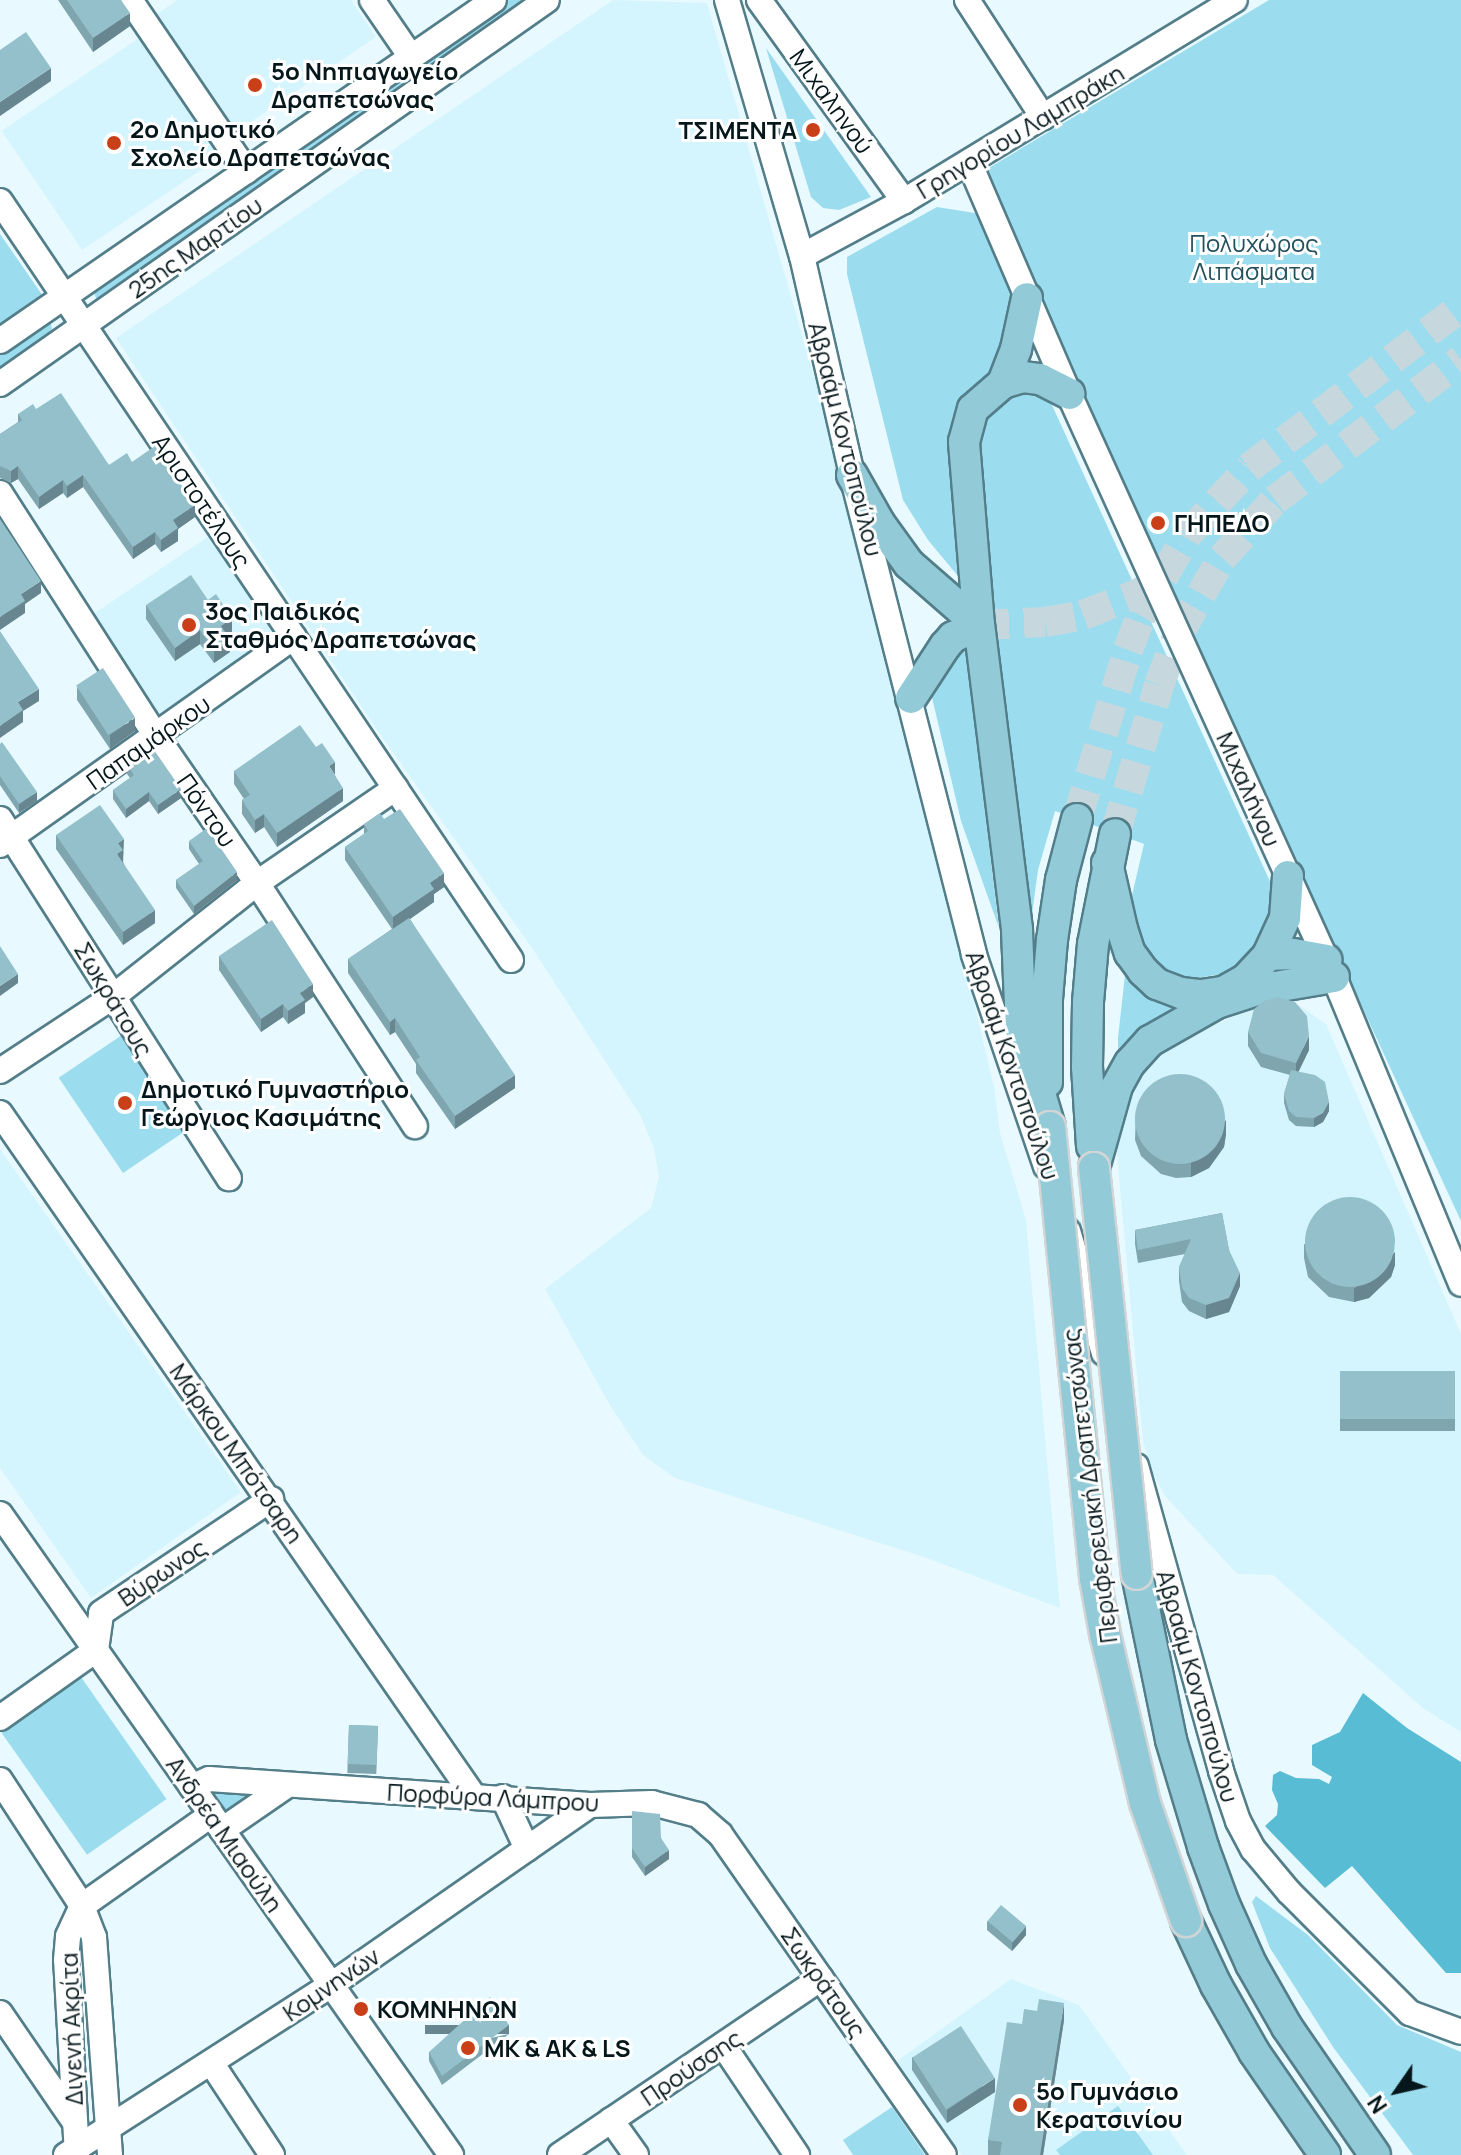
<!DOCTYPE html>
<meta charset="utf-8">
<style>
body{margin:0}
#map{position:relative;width:1461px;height:2155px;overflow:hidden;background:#e8faff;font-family:Manrope,sans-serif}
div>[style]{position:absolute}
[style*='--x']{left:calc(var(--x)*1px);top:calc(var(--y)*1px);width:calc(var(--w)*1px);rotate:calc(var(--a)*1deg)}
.built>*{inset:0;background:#d5f5fe;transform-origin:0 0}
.green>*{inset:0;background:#9bddee;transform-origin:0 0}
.water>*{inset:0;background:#57bcd4}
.major-tunnel>*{height:30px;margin-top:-15px;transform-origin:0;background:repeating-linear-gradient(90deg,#c6d8dd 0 30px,transparent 0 45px)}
.roads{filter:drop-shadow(2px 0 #537e89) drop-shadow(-2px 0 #537e89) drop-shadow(0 2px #537e89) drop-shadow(0 -2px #537e89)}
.minor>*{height:24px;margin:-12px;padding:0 12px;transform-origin:12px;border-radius:12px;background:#fff}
.major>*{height:30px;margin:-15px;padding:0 15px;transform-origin:15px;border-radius:15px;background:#92cad7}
.bridges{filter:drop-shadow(2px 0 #d2d5d6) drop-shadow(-2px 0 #d2d5d6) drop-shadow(0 2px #d2d5d6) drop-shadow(0 -2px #d2d5d6)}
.major-bridge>*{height:30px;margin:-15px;padding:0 15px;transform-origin:15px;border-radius:15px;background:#92cad7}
.wall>*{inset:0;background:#7fa5af;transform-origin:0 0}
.shaded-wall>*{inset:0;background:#68868f;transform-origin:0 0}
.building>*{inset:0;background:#94c0cc;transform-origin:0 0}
.round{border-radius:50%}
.dots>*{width:22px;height:22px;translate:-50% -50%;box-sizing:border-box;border:4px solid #fff;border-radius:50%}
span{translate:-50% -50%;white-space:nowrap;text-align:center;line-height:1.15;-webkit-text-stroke:6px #fff;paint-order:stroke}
.poi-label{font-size:24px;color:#06171b;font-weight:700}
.left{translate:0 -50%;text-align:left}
.right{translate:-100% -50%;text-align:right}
.street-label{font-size:24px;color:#06171b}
.park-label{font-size:24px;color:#25515c}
.north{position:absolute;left:1357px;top:2051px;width:80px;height:80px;-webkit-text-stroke:6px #fff;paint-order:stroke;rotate:236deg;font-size:22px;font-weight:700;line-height:32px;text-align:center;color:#06171b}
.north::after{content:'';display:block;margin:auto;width:28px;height:36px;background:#06171b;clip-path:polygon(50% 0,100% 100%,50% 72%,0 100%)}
</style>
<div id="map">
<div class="built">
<div style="clip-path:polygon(177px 0,351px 0,376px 37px,236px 132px,157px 14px)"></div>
<div style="clip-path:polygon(613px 0,707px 3px,833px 443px,949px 898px,994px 1087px,1000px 1133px,1026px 1220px,1060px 1608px,924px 1557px,675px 1478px,643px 1455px,611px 1407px,545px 1289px,651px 1208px,659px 1177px,654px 1148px,640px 1115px,532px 948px,379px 733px,116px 338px)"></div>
<div style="left:145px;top:34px;width:144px;height:173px;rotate:56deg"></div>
<div style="left:212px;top:534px;width:124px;height:144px;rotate:56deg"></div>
<div style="clip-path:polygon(1277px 1002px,1297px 1004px,1326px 1024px,1461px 1334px,1461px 1732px,1424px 1709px,1273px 1575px,1237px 1574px,1165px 1496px,1151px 1469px,1143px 1441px,1117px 1155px,1119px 1114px,1145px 1063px,1172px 1044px,1254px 1007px)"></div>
<div style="clip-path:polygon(0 1149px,241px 1492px,91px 1598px,0 1468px)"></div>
<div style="clip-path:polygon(1011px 1979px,1079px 2005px,1187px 2155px,962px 2155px,897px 2061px)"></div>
</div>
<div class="green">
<div style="clip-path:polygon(501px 0,534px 0,102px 300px,96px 298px,93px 290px)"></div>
<div style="clip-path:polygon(1269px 0,1461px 0,1461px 1221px,1163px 576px,982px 172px)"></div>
<div style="clip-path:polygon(766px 48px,871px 197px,839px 210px,823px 208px,811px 197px)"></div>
<div style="clip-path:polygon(937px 207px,981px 214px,1015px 288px,1008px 357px,974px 396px,968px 588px,928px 540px,903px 500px,847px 274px,847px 257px)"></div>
<div style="clip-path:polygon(0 234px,43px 296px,0 326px)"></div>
<div style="clip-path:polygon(50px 320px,52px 329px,48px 334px,0 368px,0 345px)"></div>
<div style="clip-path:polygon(1028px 391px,1051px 403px,1273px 888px,1276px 907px,1261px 944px,1229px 973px,1190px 979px,1173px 976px,1155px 967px,1139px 949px,1129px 908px,1144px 844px,1055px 811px,1038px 870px,1030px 929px,974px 465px,976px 420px,1002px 395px)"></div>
<div style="clip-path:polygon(966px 650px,999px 928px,961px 821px,930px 689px,955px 654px)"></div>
<div style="clip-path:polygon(1127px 957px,1158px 998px,1174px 1010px,1191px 1012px,1118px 1070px,1118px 1038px)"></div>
<div style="left:125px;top:1033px;width:115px;height:80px;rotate:56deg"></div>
<div style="left:81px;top:1677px;width:149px;height:97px;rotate:55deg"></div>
<div style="clip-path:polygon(214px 1791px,249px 1793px,251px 1794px,227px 1813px)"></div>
<div style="clip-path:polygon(1256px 1896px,1308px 1935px,1397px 2025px,1461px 2052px,1461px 2155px,1413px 2155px,1333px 2047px,1270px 1948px,1252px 1902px)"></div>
<div style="clip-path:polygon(1118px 2106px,1153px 2155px,1060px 2155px,1056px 2150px)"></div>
<div style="clip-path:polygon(892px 2107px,925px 2155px,853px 2155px,843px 2140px)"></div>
</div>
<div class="water">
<div style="clip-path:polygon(1363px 1693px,1407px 1728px,1461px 1762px,1461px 1973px,1446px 1973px,1352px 1866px,1325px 1888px,1265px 1826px,1277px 1815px,1278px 1804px,1272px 1790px,1273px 1775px,1280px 1771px,1296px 1778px,1319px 1779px,1329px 1784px,1332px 1777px,1312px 1765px,1312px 1745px,1340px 1732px)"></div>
</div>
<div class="major-tunnel">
<div style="--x:979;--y:625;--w:66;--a:-2.6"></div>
<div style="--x:1045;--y:622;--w:39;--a:-10"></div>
<div style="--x:1083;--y:615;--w:61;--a:-21.1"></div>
<div style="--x:1140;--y:593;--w:26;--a:-36"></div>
<div style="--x:1077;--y:819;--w:177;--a:-73.2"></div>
<div style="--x:1128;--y:650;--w:36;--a:-69"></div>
<div style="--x:1141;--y:616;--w:93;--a:-60.4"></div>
<div style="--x:1187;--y:535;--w:91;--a:-47.2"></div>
<div style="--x:1249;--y:468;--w:266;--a:-37.2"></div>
<div style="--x:1115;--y:834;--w:155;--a:-73.5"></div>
<div style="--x:1159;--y:685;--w:56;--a:-69"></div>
<div style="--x:1179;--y:633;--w:86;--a:-60.2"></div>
<div style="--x:1222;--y:558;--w:79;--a:-47.6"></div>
<div style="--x:1275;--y:500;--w:233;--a:-37"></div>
</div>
<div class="roads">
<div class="minor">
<div style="--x:130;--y:0;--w:207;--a:55.8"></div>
<div style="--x:372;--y:0;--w:69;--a:55.6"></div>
<div style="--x:727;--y:0;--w:267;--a:73.7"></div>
<div style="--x:802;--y:256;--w:225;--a:77.1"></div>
<div style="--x:852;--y:475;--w:495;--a:75.7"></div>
<div style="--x:974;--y:955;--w:223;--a:71.2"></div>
<div style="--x:759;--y:0;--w:248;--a:54.2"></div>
<div style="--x:967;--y:0;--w:140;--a:57"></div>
<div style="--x:969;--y:162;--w:253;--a:66.7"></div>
<div style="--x:1069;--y:394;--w:640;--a:65.56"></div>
<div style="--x:1334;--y:977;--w:332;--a:67.5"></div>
<div style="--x:0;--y:201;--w:915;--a:56.05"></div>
<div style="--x:802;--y:256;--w:116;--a:-28.3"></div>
<div style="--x:904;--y:201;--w:387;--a:-31.3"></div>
<div style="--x:0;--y:341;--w:600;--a:-34.62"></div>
<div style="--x:0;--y:384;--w:668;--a:-35.07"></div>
<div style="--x:0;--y:493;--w:289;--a:57.3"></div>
<div style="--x:156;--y:736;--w:178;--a:55.5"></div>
<div style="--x:257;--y:883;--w:290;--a:57"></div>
<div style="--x:0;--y:819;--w:426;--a:57.5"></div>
<div style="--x:0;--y:845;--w:360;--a:-35.3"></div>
<div style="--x:0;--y:1071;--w:136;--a:-33.3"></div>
<div style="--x:114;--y:996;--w:182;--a:-38.3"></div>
<div style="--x:257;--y:883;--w:168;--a:-34.4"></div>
<div style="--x:0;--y:1113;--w:830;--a:55.26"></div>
<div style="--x:1068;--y:1231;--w:127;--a:73.6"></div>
<div style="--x:1136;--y:1466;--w:317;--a:74.4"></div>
<div style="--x:1221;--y:1771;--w:53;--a:71.2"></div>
<div style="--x:1238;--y:1821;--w:32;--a:62"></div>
<div style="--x:1253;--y:1849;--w:56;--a:50.1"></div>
<div style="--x:1289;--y:1892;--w:171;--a:45"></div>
<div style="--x:1410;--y:2013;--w:54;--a:20.4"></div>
<div style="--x:0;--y:1514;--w:784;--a:54.87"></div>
<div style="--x:0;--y:1718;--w:118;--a:-35.3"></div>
<div style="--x:96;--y:1650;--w:37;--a:-82"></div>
<div style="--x:101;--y:1613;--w:205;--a:-33.8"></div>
<div style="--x:0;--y:1780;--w:150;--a:56.9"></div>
<div style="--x:82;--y:1906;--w:33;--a:69"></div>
<div style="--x:94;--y:1937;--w:219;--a:85.8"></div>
<div style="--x:192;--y:1787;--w:19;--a:-25"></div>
<div style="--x:209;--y:1779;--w:382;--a:3.9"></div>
<div style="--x:590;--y:1805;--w:62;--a:-1.8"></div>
<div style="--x:652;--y:1803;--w:48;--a:14.6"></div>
<div style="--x:698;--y:1815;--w:29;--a:41"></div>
<div style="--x:720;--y:1834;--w:391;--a:55.1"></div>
<div style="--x:503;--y:1797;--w:57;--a:65.2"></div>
<div style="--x:222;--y:1830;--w:78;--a:-34.5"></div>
<div style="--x:0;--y:2013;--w:131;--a:55.6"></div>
<div style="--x:723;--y:2045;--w:133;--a:56.1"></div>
<div style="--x:212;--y:2064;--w:109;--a:56.6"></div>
<div style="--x:611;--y:2120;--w:43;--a:54.5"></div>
<div style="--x:66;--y:2155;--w:315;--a:-32.7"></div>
<div style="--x:331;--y:1985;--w:315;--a:-34.8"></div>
<div style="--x:77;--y:2155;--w:195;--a:-93.2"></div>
<div style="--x:66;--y:1960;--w:24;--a:-85"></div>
<div style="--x:68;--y:1936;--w:33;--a:-65"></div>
<div style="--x:82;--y:1906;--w:158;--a:-35.2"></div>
<div style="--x:560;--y:2155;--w:315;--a:-34.1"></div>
</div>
<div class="major">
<div style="--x:1003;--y:383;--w:36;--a:-69"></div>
<div style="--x:1016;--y:349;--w:52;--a:-77.8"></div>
<div style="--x:852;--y:475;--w:56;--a:60.3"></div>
<div style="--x:880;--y:524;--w:49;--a:54.1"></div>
<div style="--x:909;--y:564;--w:93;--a:41.1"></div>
<div style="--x:979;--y:625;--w:29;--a:155"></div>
<div style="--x:953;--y:637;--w:12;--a:132"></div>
<div style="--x:945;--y:646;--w:62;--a:123.2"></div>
<div style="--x:1107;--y:863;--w:68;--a:77.2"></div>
<div style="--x:1122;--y:929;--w:25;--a:72"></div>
<div style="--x:1130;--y:953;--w:22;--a:54"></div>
<div style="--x:1143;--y:971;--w:19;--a:43"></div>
<div style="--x:1157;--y:984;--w:26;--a:21"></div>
<div style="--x:1181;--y:993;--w:20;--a:6"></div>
<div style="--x:1201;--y:995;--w:22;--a:-8"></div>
<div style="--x:1223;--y:992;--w:26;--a:-29"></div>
<div style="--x:1246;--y:979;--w:33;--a:-47"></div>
<div style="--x:1268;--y:955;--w:41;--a:-65.3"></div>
<div style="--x:1285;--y:918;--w:42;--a:-85.9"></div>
<div style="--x:1268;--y:955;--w:25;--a:-2"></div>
<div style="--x:1293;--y:954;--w:34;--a:10"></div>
<div style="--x:1047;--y:1082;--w:83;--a:-90"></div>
<div style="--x:1047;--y:999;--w:59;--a:-85.2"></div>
<div style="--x:1052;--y:940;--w:61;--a:-81.5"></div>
<div style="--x:1061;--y:880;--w:63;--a:-75.3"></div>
<div style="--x:1050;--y:1127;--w:101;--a:-106.6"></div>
<div style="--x:1021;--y:1030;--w:101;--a:-92.3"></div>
<div style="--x:1017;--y:929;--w:306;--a:-97.1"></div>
<div style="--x:979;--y:625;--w:184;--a:-94.7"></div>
<div style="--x:964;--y:442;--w:34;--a:-75"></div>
<div style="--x:973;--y:409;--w:40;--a:-41"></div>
<div style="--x:1003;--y:383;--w:21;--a:-17"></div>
<div style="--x:1023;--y:377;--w:17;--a:7"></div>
<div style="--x:1040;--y:379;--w:33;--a:27"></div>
<div style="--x:1092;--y:1146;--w:79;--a:-93.6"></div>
<div style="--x:1087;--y:1067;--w:65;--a:-89.1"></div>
<div style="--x:1088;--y:1002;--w:58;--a:-85.1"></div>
<div style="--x:1093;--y:944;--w:112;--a:-78.7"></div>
<div style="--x:1094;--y:1168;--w:85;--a:-74.3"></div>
<div style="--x:1117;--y:1086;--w:26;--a:-61"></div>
<div style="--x:1130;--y:1063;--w:30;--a:-48"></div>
<div style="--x:1150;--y:1041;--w:77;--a:-29.6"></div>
<div style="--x:1217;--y:1003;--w:42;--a:-18"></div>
<div style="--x:1257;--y:990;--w:78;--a:-9.6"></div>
<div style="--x:1137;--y:1574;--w:169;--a:78.4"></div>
<div style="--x:1171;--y:1740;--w:112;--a:73.3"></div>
<div style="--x:1203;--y:1847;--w:61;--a:69.8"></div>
<div style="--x:1224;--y:1904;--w:66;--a:65.8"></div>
<div style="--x:1251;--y:1964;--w:73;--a:60.3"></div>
<div style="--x:1287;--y:2027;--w:155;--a:55.5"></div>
<div style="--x:1186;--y:1921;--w:71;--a:64.9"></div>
<div style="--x:1216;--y:1985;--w:77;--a:60.4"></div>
<div style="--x:1254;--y:2052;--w:125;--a:55.4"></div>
</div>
</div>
<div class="bridges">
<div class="major-bridge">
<div style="--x:1050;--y:1127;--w:453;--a:84.3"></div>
<div style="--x:1095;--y:1578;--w:57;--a:79.9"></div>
<div style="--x:1105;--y:1634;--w:174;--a:76.7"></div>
<div style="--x:1145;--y:1803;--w:125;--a:70.8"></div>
<div style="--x:1094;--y:1168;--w:408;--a:84"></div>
</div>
</div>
<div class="wall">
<div style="clip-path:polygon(58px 0,121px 0,130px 26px,93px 52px)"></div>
<div style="clip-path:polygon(36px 409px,109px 465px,132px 462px,195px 517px,178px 529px,178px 541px,161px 552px,155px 544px,133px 559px,83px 487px,67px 498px,63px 493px,39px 509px,18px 479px,11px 483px,0 478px,0 434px,18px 422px,18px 414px)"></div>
<div style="clip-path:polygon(208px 600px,232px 632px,227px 635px,230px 652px,214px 663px,200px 644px,175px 661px,146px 619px,146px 605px)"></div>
<div style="clip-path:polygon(77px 687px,135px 731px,110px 749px,77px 700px)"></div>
<div style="clip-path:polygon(0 744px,37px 801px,19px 813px,0 785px)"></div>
<div style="clip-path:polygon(127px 765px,181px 798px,158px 814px,149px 801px,126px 818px,113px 799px,113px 790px,130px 778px,127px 774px)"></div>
<div style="clip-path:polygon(234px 771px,335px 775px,343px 801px,277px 847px,264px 827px,255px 833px,242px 814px,242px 800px,244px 799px,234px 784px)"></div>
<div style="clip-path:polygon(384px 819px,444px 887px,434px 894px,434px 902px,410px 919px,515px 1088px,455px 1129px,416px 1073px,416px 1064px,395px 1032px,390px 1035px,348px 973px,348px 959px,392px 929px,345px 860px,345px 847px,364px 834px,364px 824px)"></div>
<div style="clip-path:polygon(56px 835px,124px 853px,123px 854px,123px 862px,155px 923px,123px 945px,56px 849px)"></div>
<div style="clip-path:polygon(189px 841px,237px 880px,194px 914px,176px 888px,176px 880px,199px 864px,189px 849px)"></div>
<div style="clip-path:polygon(219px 956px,313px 997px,305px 1003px,305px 1013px,288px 1024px,283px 1017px,261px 1032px,219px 970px)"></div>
<div style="clip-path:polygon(1248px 1032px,1309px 1050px,1298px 1072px,1329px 1111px,1323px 1122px,1314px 1127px,1296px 1126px,1289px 1120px,1284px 1103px,1284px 1094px,1290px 1075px,1261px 1067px,1248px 1046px)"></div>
<div style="clip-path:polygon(1136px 1111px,1226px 1134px,1224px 1147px,1209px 1168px,1191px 1177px,1176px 1178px,1161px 1174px,1141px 1156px,1135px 1140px)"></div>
<div style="clip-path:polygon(1222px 1213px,1229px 1250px,1240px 1286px,1229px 1312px,1206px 1319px,1189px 1311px,1182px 1302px,1179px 1281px,1179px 1267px,1185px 1254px,1138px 1263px,1135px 1244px,1135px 1230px)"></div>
<div style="clip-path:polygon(1304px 1244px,1395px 1265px,1391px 1277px,1369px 1298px,1354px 1302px,1329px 1297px,1308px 1277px,1304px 1258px)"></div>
<div style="left:1455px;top:1371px;width:60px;height:115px;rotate:90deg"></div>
<div style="left:349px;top:1725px;width:29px;height:48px;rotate:2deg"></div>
<div style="clip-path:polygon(632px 1811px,661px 1838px,669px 1859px,645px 1876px,632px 1857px)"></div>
<div style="clip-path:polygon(987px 1921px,1026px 1935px,1012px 1951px,987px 1930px)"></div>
<div style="clip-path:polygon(1064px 2020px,1043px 2155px,988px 2155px,988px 2140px,1022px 2024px)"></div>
<div style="clip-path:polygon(509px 2034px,442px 2085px,429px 2061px,429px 2052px)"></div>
<div style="clip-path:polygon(912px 2057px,995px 2092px,947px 2123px,912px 2070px)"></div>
</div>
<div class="shaded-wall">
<div style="clip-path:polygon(130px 13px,130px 26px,93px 52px,93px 38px)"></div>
<div style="clip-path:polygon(51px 68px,51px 81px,0 116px,0 102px)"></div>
<div style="clip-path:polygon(18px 466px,18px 479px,11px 483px,11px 471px)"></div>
<div style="clip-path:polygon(83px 475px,83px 487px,67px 498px,67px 486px)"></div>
<div style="clip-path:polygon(63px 480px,63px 493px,39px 509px,39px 497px)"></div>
<div style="clip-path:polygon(195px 505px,195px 517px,178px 529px,178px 541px,161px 552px,161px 540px,173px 520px)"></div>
<div style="clip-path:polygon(155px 532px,155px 544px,133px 559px,133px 547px)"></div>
<div style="clip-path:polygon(41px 581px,41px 593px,25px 604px,25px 613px,0 630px,0 617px,21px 594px)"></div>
<div style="clip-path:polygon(232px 618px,232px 632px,221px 640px,221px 626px)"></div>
<div style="clip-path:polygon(200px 630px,200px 644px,175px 661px,175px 648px)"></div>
<div style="clip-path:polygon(230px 639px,230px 652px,214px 663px,214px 650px)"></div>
<div style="clip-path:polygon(39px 689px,39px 701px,23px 711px,23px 722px,0 738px,0 726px,18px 702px)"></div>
<div style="clip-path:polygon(135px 718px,135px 731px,110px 749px,110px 735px)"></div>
<div style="clip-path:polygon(335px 762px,335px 775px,329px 766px)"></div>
<div style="clip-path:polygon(343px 788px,343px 801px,277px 847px,277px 833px)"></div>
<div style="clip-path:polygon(181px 789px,181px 798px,158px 814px,158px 805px)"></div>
<div style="clip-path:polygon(37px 792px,37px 801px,19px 813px,19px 804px)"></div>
<div style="clip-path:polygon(149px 792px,149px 801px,126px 818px,126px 809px)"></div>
<div style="clip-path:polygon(264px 814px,264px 827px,255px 833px,255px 820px)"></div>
<div style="clip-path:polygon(124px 839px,123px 864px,117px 867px,118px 843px)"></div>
<div style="clip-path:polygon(237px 872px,237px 880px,194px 914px,194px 906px)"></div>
<div style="clip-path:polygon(444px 873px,444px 887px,434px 894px,434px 902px,393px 931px,393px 917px,430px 883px)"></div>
<div style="clip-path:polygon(155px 910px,155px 923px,123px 945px,123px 932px)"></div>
<div style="clip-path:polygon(18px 974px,18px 983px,0 996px,0 986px)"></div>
<div style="clip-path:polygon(313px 984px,313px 997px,305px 1003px,305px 1013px,288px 1024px,288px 1011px,300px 993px)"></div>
<div style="clip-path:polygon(283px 1004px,283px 1017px,261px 1032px,261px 1019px)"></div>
<div style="clip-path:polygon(395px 1018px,395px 1032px,390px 1035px,390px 1022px)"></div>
<div style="clip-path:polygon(1309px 1036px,1309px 1050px,1296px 1077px,1296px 1063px)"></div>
<div style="clip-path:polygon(515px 1075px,515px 1088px,455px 1129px,455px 1116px)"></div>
<div style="clip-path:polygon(1329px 1102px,1329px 1111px,1323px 1122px,1314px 1127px,1314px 1118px)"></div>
<div style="clip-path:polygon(1226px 1120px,1226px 1134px,1224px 1147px,1209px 1168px,1191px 1177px,1191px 1163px)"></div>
<div style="clip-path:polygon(1395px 1252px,1395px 1265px,1391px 1277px,1369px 1298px,1354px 1302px,1354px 1289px)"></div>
<div style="clip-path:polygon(1240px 1273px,1240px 1286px,1229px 1312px,1206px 1319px,1206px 1305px)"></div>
<div style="clip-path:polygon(669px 1850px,669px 1859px,645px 1876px,645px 1867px)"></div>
<div style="clip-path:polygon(1026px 1926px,1026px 1935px,1012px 1951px,1012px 1942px)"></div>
<div style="clip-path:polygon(1064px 2003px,1064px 2020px,1043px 2155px,1040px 2155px)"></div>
<div style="left:509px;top:2025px;width:9px;height:84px;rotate:90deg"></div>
<div style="clip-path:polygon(995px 2078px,995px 2092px,947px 2123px,947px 2110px)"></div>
</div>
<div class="building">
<div style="clip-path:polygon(67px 0,121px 0,130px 13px,93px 38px)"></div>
<div style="clip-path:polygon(26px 32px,51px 68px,0 102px,0 50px)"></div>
<div style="clip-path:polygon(61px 393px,109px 465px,127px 453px,132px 462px,155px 446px,195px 505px,173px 520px,178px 528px,161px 540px,155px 532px,133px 547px,83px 475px,67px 486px,63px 480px,39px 497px,18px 466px,11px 471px,0 466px,0 434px,22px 420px,18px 414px,33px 404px,36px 409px)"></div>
<div style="clip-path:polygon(0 519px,41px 581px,21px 594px,25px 601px,0 617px)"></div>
<div style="clip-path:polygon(191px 575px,208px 600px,216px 594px,232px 618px,221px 626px,230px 639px,214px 650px,200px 630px,175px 648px,146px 605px)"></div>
<div style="clip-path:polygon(0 631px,39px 689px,18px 702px,23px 710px,0 726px)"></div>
<div style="left:103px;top:668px;width:59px;height:32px;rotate:57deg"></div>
<div style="clip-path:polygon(300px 725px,316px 747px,322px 743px,335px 762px,329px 766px,343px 788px,277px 833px,264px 814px,255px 820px,242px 800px,250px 795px,234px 771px)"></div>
<div style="clip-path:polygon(2px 742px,37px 792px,19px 804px,0 776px,0 744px)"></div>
<div style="clip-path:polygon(152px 747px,181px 789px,158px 805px,149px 792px,126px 809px,113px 790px,134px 775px,127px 765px)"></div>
<div style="clip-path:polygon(100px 805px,124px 839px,118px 843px,123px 850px,117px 854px,155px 910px,123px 932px,56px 835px)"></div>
<div style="clip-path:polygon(400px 809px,444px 873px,430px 883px,434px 889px,393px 917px,345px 847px,368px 831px,364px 824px,380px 813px,384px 819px)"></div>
<div style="clip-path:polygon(207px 828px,237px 872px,194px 906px,176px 880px,203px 861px,189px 841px)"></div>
<div style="clip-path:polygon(409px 918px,515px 1075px,455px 1116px,416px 1060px,420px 1057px,395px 1018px,390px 1022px,348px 959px)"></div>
<div style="clip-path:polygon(272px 920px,313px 984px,300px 993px,305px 1000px,288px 1011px,283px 1004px,261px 1019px,219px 956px)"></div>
<div style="clip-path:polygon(0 946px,18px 974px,0 986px)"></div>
<div style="clip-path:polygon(1278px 997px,1295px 1002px,1307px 1016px,1309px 1036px,1296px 1063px,1261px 1053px,1248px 1032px,1254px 1009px,1264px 1001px)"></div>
<div style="clip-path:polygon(1291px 1070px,1315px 1075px,1325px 1082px,1329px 1102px,1323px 1113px,1314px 1118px,1296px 1117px,1289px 1111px,1284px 1094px)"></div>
<div class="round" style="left:1135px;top:1074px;width:90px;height:90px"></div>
<div class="round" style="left:1305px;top:1197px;width:90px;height:90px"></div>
<div style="clip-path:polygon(1222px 1213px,1229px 1250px,1240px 1273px,1229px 1298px,1206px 1305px,1189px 1298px,1182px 1288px,1179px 1267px,1191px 1239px,1138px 1250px,1135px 1230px)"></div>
<div style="left:1455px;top:1371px;width:48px;height:115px;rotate:90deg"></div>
<div style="left:349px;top:1725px;width:29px;height:39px;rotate:2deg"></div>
<div style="clip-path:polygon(632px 1811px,660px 1814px,661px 1838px,669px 1850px,645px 1867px,632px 1848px)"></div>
<div style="left:1001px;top:1905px;width:33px;height:21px;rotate:40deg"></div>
<div style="clip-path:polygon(490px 1997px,509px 2025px,442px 2076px,429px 2052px)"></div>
<div style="clip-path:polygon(1039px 1999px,1064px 2003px,1040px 2155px,1000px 2155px,1002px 2142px,988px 2140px,1007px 2022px,1022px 2024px,1024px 2009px,1037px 2011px)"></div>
<div style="left:961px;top:2026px;width:62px;height:58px;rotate:57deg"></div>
</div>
<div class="dots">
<div style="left:255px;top:85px;background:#c83f18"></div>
<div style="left:813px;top:130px;background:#c83f18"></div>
<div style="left:114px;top:143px;background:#c83f18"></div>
<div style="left:1158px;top:523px;background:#c83f18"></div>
<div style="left:189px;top:625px;background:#c83f18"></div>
<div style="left:125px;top:1103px;background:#c83f18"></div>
<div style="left:361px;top:2009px;background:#c83f18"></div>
<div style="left:468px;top:2048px;background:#c83f18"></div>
<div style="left:1020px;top:2105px;background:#c83f18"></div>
</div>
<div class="poi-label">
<span class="left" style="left:271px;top:85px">5ο Νηπιαγωγείο<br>Δραπετσώνας</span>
<span class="left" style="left:130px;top:143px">2ο Δημοτικό<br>Σχολείο Δραπετσώνας</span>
<span class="right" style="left:797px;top:130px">ΤΣΙΜΕΝΤΑ</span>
<span class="left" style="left:1174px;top:523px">ΓΗΠΕΔΟ</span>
<span class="left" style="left:205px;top:625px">3ος Παιδικός<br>Σταθμός Δραπετσώνας</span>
<span class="left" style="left:141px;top:1103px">Δημοτικό Γυμναστήριο<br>Γεώργιος Κασιμάτης</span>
<span class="left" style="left:377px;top:2009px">ΚΟΜΝΗΝΩΝ</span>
<span class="left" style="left:484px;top:2048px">MK &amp; AK &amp; LS</span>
<span class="left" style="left:1036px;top:2105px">5ο Γυμνάσιο<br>Κερατσινίου</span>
</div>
<div class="street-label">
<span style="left:832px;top:101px;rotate:54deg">Μιχαληνού</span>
<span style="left:1020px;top:131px;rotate:-31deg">Γρηγορίου Λαμπράκη</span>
<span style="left:195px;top:247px;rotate:-35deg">25ης Μαρτίου</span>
<span style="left:846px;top:439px;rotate:76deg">Αβραάμ Κοντοπούλου</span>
<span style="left:202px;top:501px;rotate:56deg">Αριστοτέλους</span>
<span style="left:148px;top:742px;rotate:-35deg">Παπαμάρκου</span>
<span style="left:1249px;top:789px;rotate:66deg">Μιχαλήνου</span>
<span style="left:207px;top:810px;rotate:55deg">Πόντου</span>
<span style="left:114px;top:999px;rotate:59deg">Σωκράτους</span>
<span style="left:1013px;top:1065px;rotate:71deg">Αβραάμ Κοντοπούλου</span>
<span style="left:237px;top:1453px;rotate:55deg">Μάρκου Μπότσαρη</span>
<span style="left:1089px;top:1486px;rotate:-97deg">Περιφερειακή Δραπετσώνας</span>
<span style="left:162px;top:1572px;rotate:-34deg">Βύρωνος</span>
<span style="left:1198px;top:1686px;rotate:74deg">Αβραάμ Κοντοπούλου</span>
<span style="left:493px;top:1797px;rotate:3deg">Πορφύρα Λάμπρου</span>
<span style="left:225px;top:1834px;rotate:55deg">Ανδρέα Μιαούλη</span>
<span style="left:824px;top:1982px;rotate:55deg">Σωκράτους</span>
<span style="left:331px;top:1984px;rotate:-34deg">Κομνηνών</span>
<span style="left:71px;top:2029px;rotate:-92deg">Διγενή Ακρίτα</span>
<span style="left:691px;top:2067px;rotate:-34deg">Προύσσης</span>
</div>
<div class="park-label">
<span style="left:1254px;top:257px">Πολυχώρος<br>Λιπάσματα</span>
</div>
<div class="north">N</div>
</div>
